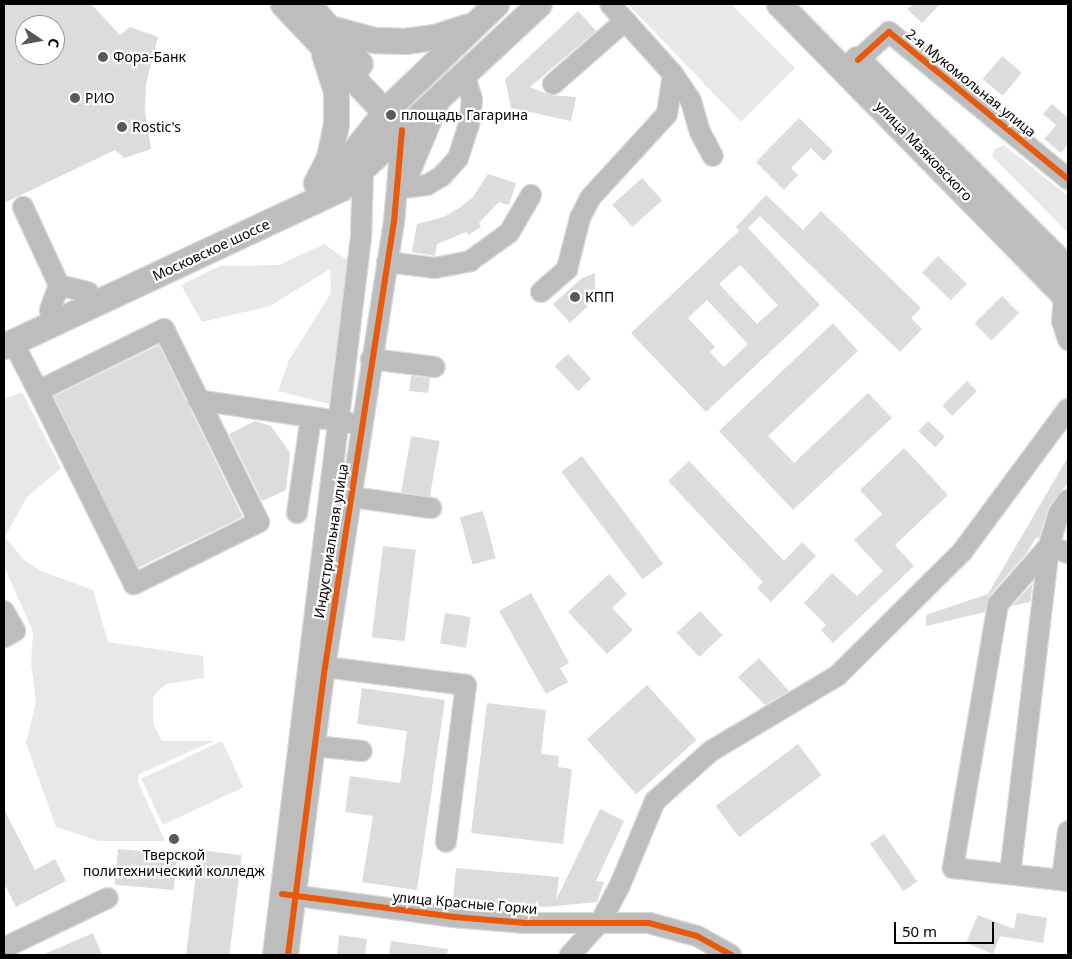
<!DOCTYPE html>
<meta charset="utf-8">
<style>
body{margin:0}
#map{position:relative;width:1072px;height:959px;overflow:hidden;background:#fff;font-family:"Noto Sans",sans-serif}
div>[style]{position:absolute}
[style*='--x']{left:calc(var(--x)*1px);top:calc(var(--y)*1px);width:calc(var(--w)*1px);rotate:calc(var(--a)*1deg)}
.green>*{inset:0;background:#e8e8e8;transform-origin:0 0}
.building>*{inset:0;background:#dcdcdc;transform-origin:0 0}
.roads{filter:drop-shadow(1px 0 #dbdbdb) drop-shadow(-1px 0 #dbdbdb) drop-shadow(0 1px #dbdbdb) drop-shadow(0 -1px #dbdbdb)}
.minor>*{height:20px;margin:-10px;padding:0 10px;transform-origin:10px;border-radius:10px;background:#bdbdbd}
.major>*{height:25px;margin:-12.5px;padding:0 12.5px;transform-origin:12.5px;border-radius:12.5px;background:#bdbdbd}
.cycleway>*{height:6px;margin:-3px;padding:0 3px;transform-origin:3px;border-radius:3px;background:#e8590c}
.dots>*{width:14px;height:14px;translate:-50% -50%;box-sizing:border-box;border:2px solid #fff;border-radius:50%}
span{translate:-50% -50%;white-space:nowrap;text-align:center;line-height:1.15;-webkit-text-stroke:4.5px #fff;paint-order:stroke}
.poi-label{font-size:14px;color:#000}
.left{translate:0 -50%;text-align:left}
.street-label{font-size:14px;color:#000}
.frame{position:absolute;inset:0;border:5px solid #000;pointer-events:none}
.north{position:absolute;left:15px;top:15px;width:50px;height:50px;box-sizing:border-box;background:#fff;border:1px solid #999;border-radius:50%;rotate:102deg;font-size:14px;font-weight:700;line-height:20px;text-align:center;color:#000}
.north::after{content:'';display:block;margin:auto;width:18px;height:22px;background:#595959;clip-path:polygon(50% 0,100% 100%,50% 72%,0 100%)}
.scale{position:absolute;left:894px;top:922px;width:100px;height:22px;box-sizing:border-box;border:2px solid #000;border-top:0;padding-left:6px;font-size:15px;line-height:18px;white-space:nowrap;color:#000;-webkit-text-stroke:4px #fff;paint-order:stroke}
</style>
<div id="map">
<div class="green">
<div style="clip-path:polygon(628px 4px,731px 4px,795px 68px,741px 122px)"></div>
<div style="clip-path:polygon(1004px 145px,1068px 196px,1068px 233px,992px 156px,995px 149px)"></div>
<div style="clip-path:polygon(324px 244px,362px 270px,341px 407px,278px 391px,289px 360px,331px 293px,330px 269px,270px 306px,202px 322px,181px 285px,220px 266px,279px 265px)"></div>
<div style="clip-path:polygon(22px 392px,61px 468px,27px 497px,5px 537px,23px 559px,41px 571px,93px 590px,108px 642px,203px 656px,204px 678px,166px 684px,153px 696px,153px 723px,162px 741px,214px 741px,139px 774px,138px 782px,165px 841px,99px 841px,56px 827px,26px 743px,36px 702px,31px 663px,33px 632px,4px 566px,4px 399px)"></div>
<div style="left:222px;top:741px;width:51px;height:89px;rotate:65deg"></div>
</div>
<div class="building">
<div style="clip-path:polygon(evenodd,4px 4px,91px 4px,120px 35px,130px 27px,158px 37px,146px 84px,145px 111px,151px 149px,124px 158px,115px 150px,4px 203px,4px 4px,25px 25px,55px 25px,55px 55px,25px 55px,25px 25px)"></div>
<div style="clip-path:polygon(913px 4px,940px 4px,922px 23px,907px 9px)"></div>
<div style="clip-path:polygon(578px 11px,596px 31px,530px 87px,550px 95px,576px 97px,571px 121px,511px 108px,505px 79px)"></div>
<div style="left:1002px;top:56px;width:26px;height:30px;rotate:40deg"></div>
<div style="clip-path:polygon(1052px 104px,1068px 118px,1068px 144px,1061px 153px,1044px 139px,1056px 125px,1043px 114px)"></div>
<div style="clip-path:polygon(799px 118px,833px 151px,824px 161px,811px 148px,791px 168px,798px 175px,784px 190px,756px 162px)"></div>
<div style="clip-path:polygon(488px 174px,516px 183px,509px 205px,499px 202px,479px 223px,481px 227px,468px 235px,466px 232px,437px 244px,435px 256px,412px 252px,417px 224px,444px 217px,459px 208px,473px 197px)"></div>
<div style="left:642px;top:178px;width:30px;height:40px;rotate:48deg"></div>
<div style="clip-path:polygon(evenodd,766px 195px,803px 230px,821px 211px,921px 308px,911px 318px,922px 329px,900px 352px,760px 216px,748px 228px,820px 305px,706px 412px,631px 333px,739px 231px,736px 227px,766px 195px,740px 265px,778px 305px,757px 324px,719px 284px,740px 265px,766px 195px,707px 300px,748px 344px,724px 367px,710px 352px,715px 347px,688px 318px,707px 300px)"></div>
<div style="left:938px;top:256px;width:40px;height:23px;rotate:44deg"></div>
<div style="clip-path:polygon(595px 273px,595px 292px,584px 302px,588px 306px,570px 323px,553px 304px,582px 278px)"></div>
<div style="left:1002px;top:296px;width:24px;height:39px;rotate:45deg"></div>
<div style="clip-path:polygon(833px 323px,858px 351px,768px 436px,794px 463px,868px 393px,892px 418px,793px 510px,719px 431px)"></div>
<div style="left:159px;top:345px;width:191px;height:117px;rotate:64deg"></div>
<div style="left:568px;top:354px;width:34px;height:18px;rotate:47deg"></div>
<div style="left:411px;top:376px;width:19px;height:15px;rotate:6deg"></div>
<div style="left:967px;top:381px;width:14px;height:35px;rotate:45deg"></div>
<div style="clip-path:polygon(255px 421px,271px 426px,290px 453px,286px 490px,262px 501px,229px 434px)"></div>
<div style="left:928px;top:421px;width:23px;height:14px;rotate:43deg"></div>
<div style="left:411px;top:436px;width:29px;height:57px;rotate:10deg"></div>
<div style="clip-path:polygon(904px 448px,948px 495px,895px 545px,914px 566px,833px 643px,821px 630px,826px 625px,804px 603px,832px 573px,857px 596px,883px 571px,854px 540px,882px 514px,860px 490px)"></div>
<div style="left:582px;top:456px;width:135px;height:26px;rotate:53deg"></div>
<div style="clip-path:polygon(1068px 457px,1068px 483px,1049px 506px,1039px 538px,1036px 538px,1026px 554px,989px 596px,985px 612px,926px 626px,926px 615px,988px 594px)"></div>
<div style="clip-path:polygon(689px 461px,784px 561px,802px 542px,816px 556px,771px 602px,757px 588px,763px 582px,668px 481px)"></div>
<div style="left:483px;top:511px;width:49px;height:24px;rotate:75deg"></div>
<div style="left:383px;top:546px;width:33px;height:92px;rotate:7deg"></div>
<div style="clip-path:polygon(609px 574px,627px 594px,612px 608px,633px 630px,607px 654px,568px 612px)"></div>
<div style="clip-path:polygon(1033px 583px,1030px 602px,1012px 606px)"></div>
<div style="clip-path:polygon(531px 593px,569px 663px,560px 668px,568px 682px,546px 694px,499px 611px)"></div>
<div style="left:700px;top:611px;width:33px;height:32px;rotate:47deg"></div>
<div style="left:445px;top:613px;width:26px;height:31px;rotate:9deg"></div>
<div style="clip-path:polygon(759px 658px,789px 691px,765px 705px,738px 677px)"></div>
<div style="left:647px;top:685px;width:74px;height:81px;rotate:48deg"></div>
<div style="clip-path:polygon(362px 688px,445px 700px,417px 890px,362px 882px,373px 816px,345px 812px,350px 776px,400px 783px,407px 731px,357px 724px)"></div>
<div style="clip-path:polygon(487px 703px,546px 710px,541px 754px,559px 756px,558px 767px,572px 769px,563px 844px,471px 833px)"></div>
<div style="left:798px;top:744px;width:39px;height:103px;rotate:53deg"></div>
<div style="clip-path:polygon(4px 809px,35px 870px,55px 859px,66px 881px,16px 907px,4px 883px)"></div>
<div style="clip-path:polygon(600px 809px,624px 821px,596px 881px,604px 882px,597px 902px,545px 907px,453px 899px,456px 868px,559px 877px,556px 900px)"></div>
<div style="left:884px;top:834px;width:58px;height:17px;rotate:55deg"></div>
<div style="left:118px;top:849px;width:59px;height:36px;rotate:5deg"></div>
<div style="left:199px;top:850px;width:43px;height:106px;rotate:7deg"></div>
<div style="clip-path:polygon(1017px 913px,1047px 918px,1043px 943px,1000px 936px,993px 954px,966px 943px,978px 915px,1014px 929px)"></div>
<div style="clip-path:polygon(93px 933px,102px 955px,42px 955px)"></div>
<div style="clip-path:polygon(339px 935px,367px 939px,365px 955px,337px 955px)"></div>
<div style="clip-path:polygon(391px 941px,448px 949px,447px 955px,389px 955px)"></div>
</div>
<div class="roads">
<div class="minor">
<div style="--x:610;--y:4;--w:94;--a:48"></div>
<div style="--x:673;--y:74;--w:32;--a:56"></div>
<div style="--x:691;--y:101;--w:32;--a:74"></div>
<div style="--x:700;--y:132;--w:27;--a:62"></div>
<div style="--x:858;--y:60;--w:42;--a:-42.1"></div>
<div style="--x:889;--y:32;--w:232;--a:39.4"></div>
<div style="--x:553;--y:84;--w:96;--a:-41.2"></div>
<div style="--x:404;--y:186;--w:95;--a:-67.2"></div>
<div style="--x:403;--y:188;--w:24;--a:-7"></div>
<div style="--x:427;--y:185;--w:17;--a:-31"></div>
<div style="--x:442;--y:176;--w:24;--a:-48"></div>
<div style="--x:458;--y:158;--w:35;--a:-72"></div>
<div style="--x:469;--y:125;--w:26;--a:-83"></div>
<div style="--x:472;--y:99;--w:26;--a:-108"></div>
<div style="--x:23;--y:207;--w:86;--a:65.2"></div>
<div style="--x:59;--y:285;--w:27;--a:110"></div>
<div style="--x:387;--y:262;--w:48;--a:7.1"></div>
<div style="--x:435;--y:268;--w:36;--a:-11"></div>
<div style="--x:470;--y:261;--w:48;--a:-35.7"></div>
<div style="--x:509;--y:233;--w:44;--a:-59.9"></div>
<div style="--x:59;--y:285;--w:30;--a:14"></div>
<div style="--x:541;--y:292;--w:35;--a:-41"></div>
<div style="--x:567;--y:269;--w:53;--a:-75.7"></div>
<div style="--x:580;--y:218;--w:22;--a:-63"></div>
<div style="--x:590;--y:198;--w:114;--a:-47.5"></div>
<div style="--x:667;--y:114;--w:40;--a:-81.5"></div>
<div style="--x:1064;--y:295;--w:26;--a:94"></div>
<div style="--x:1062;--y:321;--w:20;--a:72"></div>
<div style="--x:13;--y:342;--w:55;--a:63"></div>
<div style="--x:38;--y:391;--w:140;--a:-26.2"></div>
<div style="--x:164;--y:329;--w:215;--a:63.8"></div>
<div style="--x:259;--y:522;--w:140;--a:153.6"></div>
<div style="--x:134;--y:584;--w:216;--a:-116.4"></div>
<div style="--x:371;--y:359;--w:64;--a:7.2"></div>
<div style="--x:198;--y:400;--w:156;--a:8.5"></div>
<div style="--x:351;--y:497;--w:81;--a:7.8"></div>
<div style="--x:1068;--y:500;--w:16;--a:125"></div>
<div style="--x:1059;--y:513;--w:34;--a:107"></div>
<div style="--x:1049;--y:546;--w:77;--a:131.3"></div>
<div style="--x:998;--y:604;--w:268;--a:99.7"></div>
<div style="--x:953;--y:868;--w:116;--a:6.4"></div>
<div style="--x:297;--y:513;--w:97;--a:-81.7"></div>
<div style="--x:4;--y:611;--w:23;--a:61"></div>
<div style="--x:15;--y:631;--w:13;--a:151"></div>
<div style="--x:325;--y:667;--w:142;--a:7.3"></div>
<div style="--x:466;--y:685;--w:158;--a:97.3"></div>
<div style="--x:315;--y:746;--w:47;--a:6.1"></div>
<div style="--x:1010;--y:874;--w:330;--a:-83.2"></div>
<div style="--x:1049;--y:546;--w:20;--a:20"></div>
<div style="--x:1062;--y:880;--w:49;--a:-83"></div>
<div style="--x:284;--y:894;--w:172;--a:7.7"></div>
<div style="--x:454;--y:917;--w:72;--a:4.8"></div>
<div style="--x:526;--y:923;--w:123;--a:0"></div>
<div style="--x:649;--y:923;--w:50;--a:15.2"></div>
<div style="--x:697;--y:936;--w:39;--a:29"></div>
<div style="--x:4;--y:948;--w:115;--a:-25.7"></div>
<div style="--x:273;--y:955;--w:723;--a:-83.01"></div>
<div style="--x:361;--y:237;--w:69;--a:-88.3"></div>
<div style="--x:288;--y:955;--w:290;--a:-82.7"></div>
<div style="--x:325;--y:667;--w:450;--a:-81.2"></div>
<div style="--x:394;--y:222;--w:92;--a:-85"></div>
<div style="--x:570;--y:955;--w:46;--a:-47.6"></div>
<div style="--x:601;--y:921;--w:41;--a:-62.2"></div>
<div style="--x:620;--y:885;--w:91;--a:-67.4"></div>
<div style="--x:655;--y:801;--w:75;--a:-41.8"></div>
<div style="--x:711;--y:751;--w:147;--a:-30.8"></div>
<div style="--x:837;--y:676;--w:176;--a:-44.8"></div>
<div style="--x:962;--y:552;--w:178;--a:-53.5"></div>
</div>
<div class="major">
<div style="--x:283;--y:4;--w:165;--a:46.7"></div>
<div style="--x:308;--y:4;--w:79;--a:49.1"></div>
<div style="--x:779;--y:4;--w:413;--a:45.6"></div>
<div style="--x:330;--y:28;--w:46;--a:15.3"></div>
<div style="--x:374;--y:40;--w:31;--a:2"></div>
<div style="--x:405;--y:41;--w:30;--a:-8"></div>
<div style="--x:435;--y:37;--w:35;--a:-18"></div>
<div style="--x:857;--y:59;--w:298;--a:44.9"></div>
<div style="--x:321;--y:181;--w:31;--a:-38"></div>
<div style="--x:345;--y:162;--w:73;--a:-51.1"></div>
<div style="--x:391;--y:105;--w:146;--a:-43.9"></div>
<div style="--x:316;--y:183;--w:29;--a:-63"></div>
<div style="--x:329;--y:157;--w:34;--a:-78"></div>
<div style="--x:336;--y:124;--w:33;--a:-90"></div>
<div style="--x:336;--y:91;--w:39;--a:-108"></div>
<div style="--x:4;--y:346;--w:372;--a:-25.1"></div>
<div style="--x:341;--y:188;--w:270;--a:-42.9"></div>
</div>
</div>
<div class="cycleway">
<div style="--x:858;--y:60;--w:42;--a:-42.1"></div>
<div style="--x:889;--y:32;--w:232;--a:39.4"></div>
<div style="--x:282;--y:894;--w:174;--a:7.6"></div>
<div style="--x:454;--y:917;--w:72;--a:4.8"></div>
<div style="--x:526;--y:923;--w:123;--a:0"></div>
<div style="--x:649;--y:923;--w:50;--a:15.2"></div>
<div style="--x:697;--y:936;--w:39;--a:29"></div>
<div style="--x:288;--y:955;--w:290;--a:-82.7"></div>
<div style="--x:325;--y:667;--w:450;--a:-81.2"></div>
<div style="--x:394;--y:222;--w:92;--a:-85"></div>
</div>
<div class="dots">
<div style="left:103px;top:57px;background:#595959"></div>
<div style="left:75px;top:98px;background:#595959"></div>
<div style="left:391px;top:115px;background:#595959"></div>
<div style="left:122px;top:127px;background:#595959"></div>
<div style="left:575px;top:297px;background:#595959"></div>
<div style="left:174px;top:839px;background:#595959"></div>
</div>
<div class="poi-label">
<span class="left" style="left:113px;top:57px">Фора-Банк</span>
<span class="left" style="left:85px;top:98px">РИО</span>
<span class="left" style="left:401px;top:115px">площадь Гагарина</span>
<span class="left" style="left:132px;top:127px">Rostic's</span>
<span class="left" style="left:585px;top:297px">КПП</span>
<span style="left:174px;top:863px">Тверской<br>политехнический колледж</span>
</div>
<div class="street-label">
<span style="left:971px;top:83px;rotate:39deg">2-я Мукомольная улица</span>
<span style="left:924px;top:151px;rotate:46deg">улица Маяковского</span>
<span style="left:211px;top:250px;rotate:-25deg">Московское шоссе</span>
<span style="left:331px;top:541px;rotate:-81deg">Индустриальная улица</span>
<span style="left:465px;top:903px;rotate:5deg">улица Красные Горки</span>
</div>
<div class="frame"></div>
<div class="north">С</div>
<div class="scale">50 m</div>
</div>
